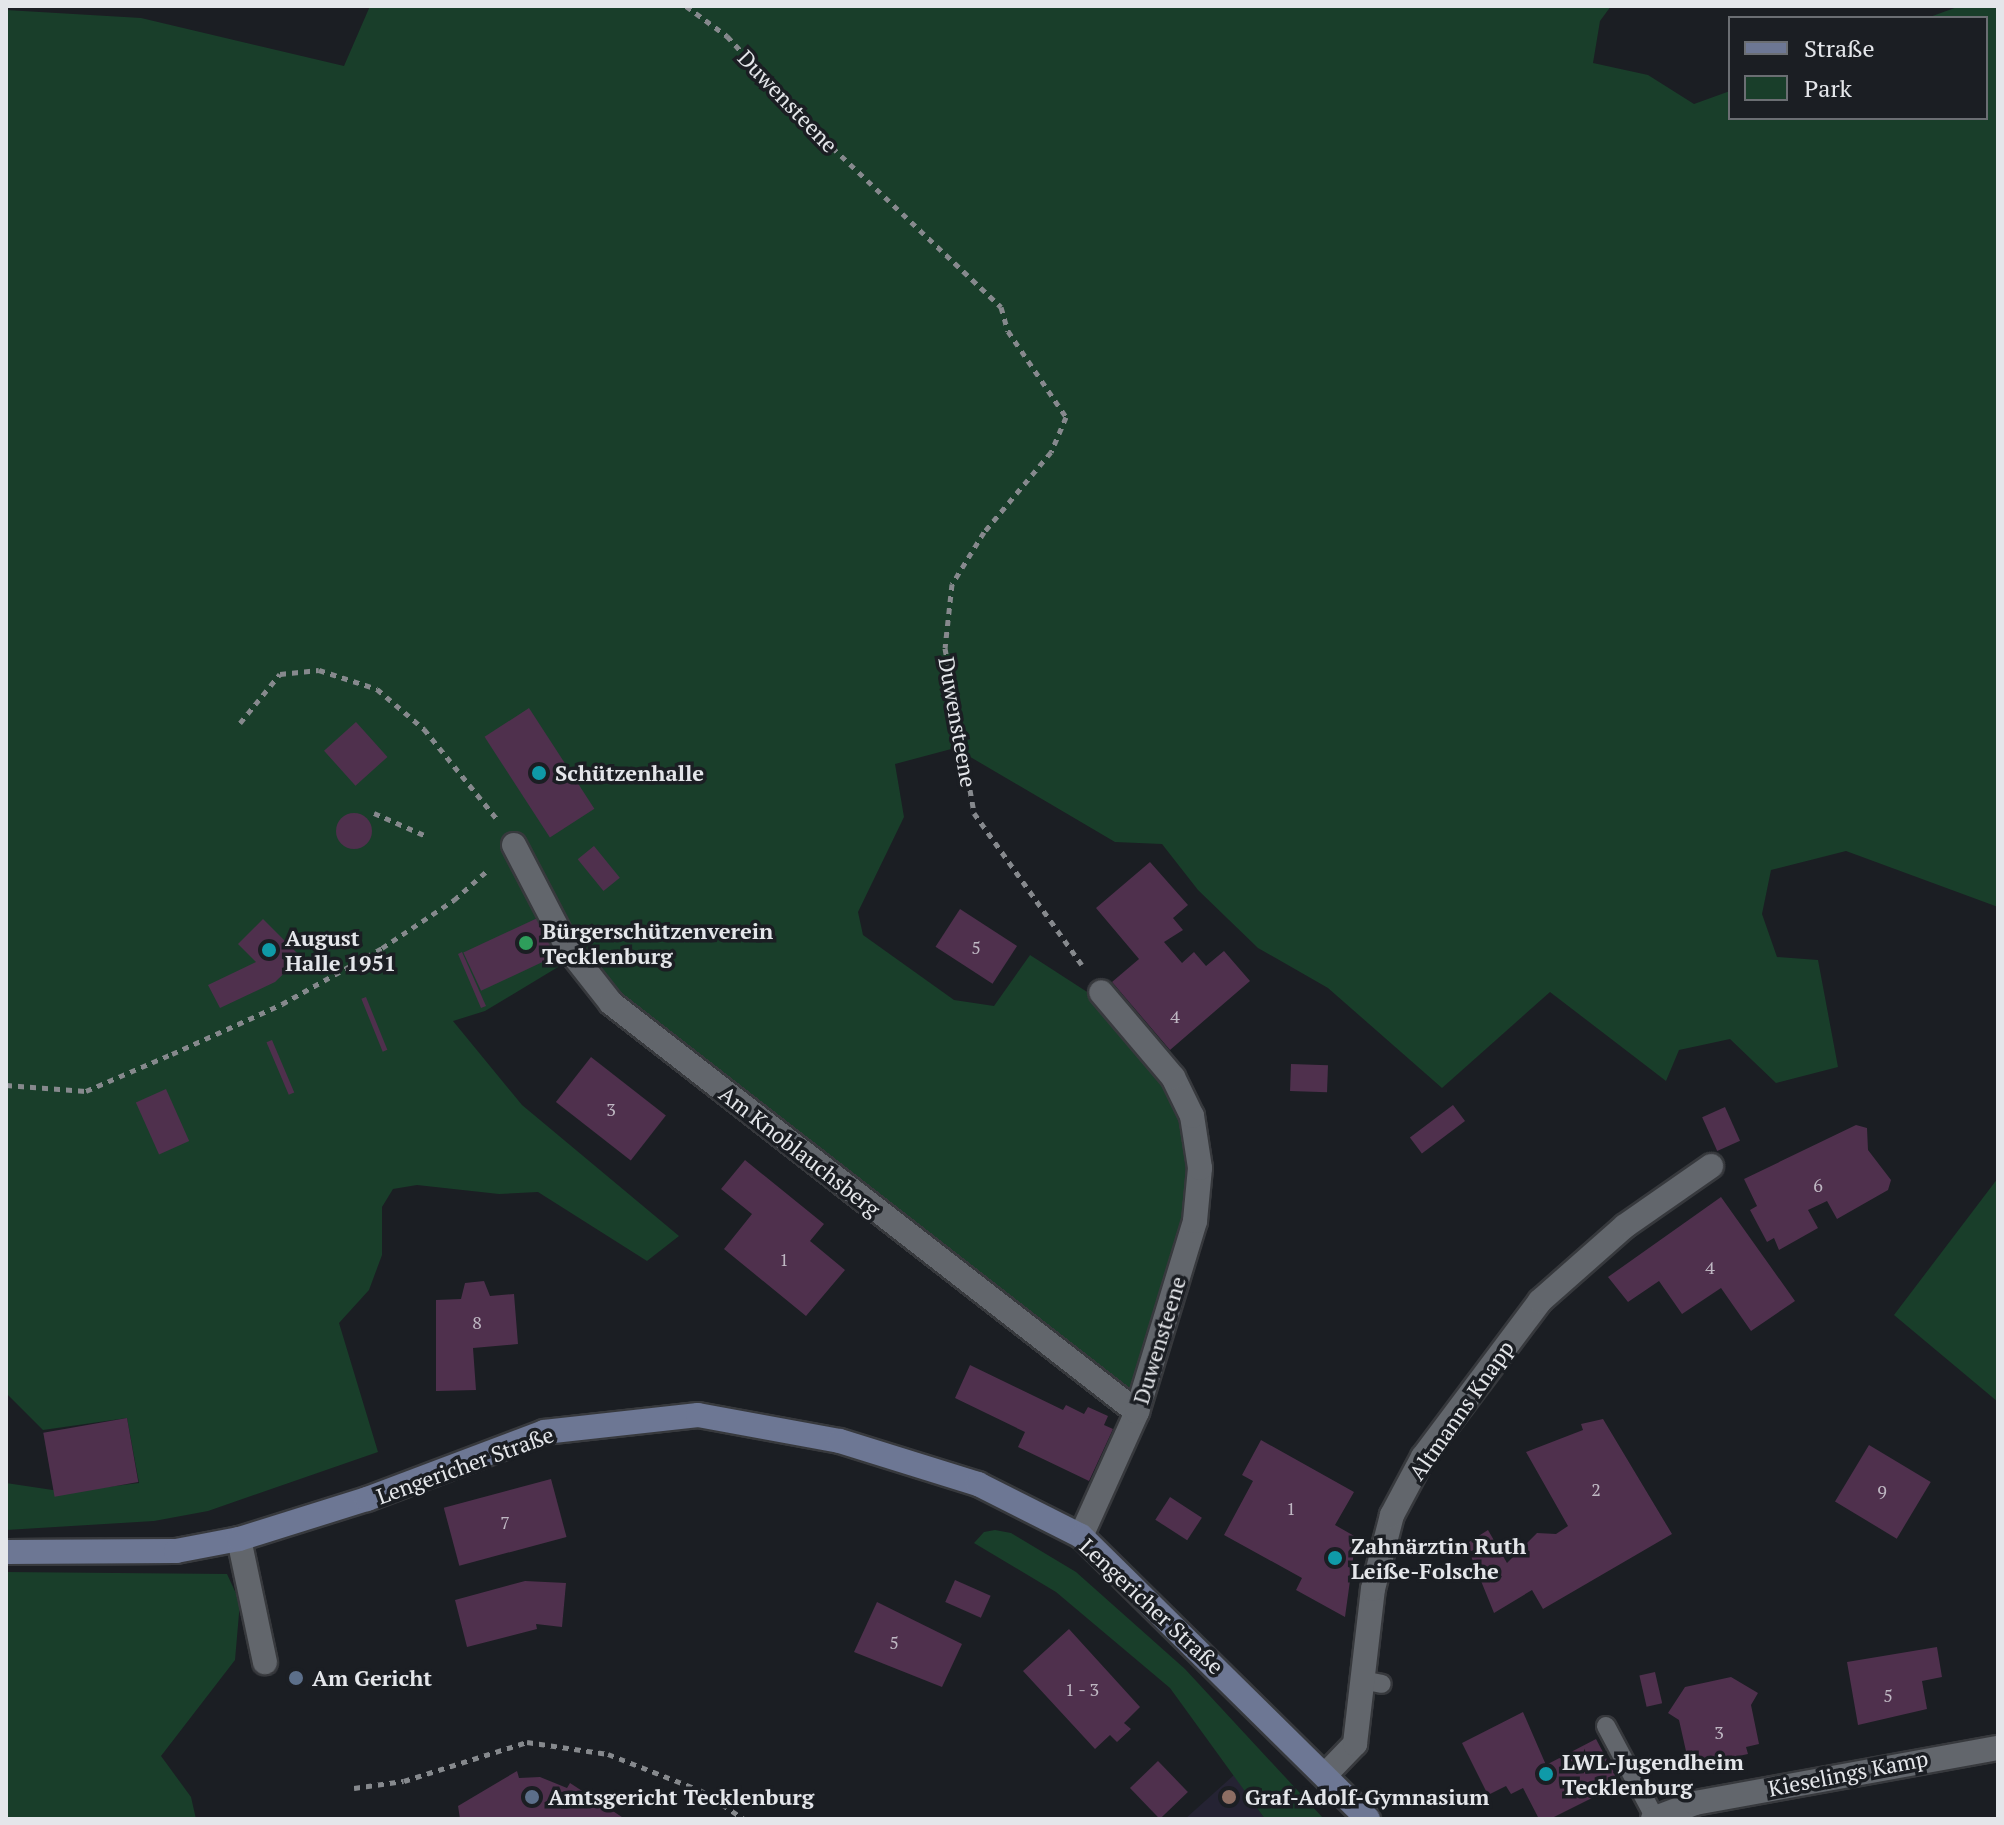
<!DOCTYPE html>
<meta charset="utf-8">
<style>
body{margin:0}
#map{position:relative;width:2004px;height:1825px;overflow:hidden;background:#1b1e23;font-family:"PT Serif",serif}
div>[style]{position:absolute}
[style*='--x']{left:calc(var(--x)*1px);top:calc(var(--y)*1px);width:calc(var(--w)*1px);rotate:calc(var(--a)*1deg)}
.education>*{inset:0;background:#252333}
.green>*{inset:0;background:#193e2a}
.building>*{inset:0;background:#4f304d;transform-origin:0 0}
.round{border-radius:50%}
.path>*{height:5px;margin-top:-2.5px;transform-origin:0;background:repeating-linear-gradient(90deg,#86898d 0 6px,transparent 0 12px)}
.roads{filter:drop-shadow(2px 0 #37393d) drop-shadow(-2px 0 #37393d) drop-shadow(0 2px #37393d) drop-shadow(0 -2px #37393d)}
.lane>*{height:18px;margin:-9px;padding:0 9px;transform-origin:9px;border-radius:9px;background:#62666c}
.street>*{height:24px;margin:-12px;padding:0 12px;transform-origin:12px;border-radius:12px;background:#62666c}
.secondary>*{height:24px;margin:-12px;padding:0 12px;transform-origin:12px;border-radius:12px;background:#6d7794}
.dots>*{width:22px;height:22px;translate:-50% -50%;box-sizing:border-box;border:4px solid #1b1e23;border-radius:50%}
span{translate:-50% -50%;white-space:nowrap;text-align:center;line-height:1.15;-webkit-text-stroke:7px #1b1e23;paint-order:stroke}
.number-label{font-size:18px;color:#bfb8c3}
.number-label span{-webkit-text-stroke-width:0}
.street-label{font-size:22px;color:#e4e6ea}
.poi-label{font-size:22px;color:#e4e6ea;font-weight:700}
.left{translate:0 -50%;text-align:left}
.frame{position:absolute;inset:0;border:8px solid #e4e6ea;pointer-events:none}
.legend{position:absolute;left:1728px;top:16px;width:260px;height:104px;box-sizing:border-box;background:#1b1e23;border:2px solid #6b6e73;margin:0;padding:10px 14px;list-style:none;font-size:24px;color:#e4e6ea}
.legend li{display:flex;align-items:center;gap:16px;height:40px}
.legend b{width:40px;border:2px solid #6b6e73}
</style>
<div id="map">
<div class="education">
<div style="clip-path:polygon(1234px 1775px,1265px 1819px,1185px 1819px)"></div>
</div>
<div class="green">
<div style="clip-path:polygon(370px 6px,1611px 6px,1600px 21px,1593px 63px,1648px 75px,1694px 104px,1730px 91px,1730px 118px,1986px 118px,1986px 18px,1927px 18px,1960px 6px,1998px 6px,1998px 907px,1846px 851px,1771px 870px,1762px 914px,1777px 957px,1818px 960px,1838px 1067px,1776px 1083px,1730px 1039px,1679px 1050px,1666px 1081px,1550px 992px,1442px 1088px,1328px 988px,1258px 948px,1198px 890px,1162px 844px,1115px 842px,955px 748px,895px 764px,904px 817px,858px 912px,863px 935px,954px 1000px,994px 1006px,1030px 955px,1098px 999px,1169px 1083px,1191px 1145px,1185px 1241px,1134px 1402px,573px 958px,485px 1011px,453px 1021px,522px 1105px,679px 1236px,647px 1261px,538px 1192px,499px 1194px,417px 1185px,393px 1189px,382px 1207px,382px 1255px,369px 1290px,339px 1323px,378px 1452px,208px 1511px,154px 1521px,6px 1530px,6px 1483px,66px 1492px,139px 1483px,127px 1418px,43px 1430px,6px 1393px,6px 10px,141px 18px,344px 66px)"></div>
<div style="clip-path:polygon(1998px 1178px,1998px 1402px,1894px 1315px)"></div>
<div style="clip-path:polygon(995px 1530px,1011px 1533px,1076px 1572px,1185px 1669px,1324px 1819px,1265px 1819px,1170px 1688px,1056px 1592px,974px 1543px,984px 1532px)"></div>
<div style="clip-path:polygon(6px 1572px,227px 1574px,240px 1602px,235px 1660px,161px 1756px,191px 1797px,196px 1819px,6px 1819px)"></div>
</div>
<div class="building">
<div style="left:529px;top:708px;width:120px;height:53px;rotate:57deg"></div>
<div style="left:356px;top:722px;width:47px;height:43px;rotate:48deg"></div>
<div class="round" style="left:336px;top:813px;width:36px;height:36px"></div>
<div style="left:594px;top:846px;width:41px;height:21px;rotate:51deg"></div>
<div style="clip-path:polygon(1150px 862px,1188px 905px,1173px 918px,1183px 930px,1164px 942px,1182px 963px,1194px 952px,1206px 966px,1224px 951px,1250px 981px,1170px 1050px,1112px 982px,1139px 959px,1096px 908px)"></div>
<div style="left:960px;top:909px;width:68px;height:45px;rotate:33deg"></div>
<div style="left:544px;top:915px;width:42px;height:89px;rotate:65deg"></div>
<div style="clip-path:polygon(263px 919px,301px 957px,275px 982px,220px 1008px,208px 985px,256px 962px,238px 944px)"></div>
<div style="clip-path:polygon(462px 952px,486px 1006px,481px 1008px,458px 954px)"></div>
<div style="left:366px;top:997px;width:57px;height:5px;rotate:68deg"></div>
<div style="left:272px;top:1040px;width:57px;height:6px;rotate:67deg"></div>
<div style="left:591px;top:1057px;width:95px;height:57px;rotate:38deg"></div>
<div style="left:1291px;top:1064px;width:37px;height:27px;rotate:2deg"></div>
<div style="left:166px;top:1089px;width:57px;height:33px;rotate:66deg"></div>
<div style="left:1453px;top:1105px;width:20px;height:54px;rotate:53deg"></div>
<div style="left:1725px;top:1107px;width:37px;height:25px;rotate:66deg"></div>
<div style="clip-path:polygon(1856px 1125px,1867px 1128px,1868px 1150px,1891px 1180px,1888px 1190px,1837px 1219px,1827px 1201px,1808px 1210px,1818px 1228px,1779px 1250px,1774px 1238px,1767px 1242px,1750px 1210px,1757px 1206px,1744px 1179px)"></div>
<div style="clip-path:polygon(745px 1160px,824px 1224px,810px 1241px,845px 1270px,806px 1316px,724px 1249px,752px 1214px,721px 1189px)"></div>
<div style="clip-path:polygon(1721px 1197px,1795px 1301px,1751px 1331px,1721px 1288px,1682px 1314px,1659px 1281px,1628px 1302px,1608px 1277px)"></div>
<div style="clip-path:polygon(484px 1281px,490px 1296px,514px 1294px,518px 1344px,473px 1348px,476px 1390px,436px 1391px,436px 1300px,461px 1299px,465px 1283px)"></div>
<div style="clip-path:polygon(970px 1365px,1063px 1410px,1066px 1405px,1084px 1414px,1088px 1407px,1108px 1416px,1104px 1425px,1113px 1429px,1089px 1481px,1018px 1447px,1025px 1432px,955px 1398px)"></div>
<div style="left:127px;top:1418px;width:65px;height:85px;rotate:80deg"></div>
<div style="clip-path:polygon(1603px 1419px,1672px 1534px,1543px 1609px,1532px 1590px,1494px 1613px,1466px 1544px,1488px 1530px,1507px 1563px,1537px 1533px,1556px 1534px,1568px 1526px,1526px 1452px,1583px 1430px,1581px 1424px)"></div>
<div style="clip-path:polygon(1261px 1440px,1354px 1492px,1335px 1525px,1356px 1537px,1345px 1617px,1296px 1590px,1302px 1578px,1224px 1535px,1253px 1481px,1242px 1475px)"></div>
<div style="left:1869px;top:1445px;width:72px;height:66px;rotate:31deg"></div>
<div style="left:551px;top:1479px;width:60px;height:111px;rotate:75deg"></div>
<div style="left:1170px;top:1497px;width:38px;height:27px;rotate:33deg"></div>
<div style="left:955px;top:1580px;width:39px;height:24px;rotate:24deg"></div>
<div style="clip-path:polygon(525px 1581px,566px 1583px,562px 1627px,536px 1624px,537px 1629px,467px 1647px,455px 1600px)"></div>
<div style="clip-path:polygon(877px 1602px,962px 1644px,942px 1687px,854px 1652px)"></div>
<div style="clip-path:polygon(1069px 1629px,1140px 1707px,1124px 1723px,1131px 1729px,1117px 1742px,1110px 1735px,1095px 1749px,1023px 1671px)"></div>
<div style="clip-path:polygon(1937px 1647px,1942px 1677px,1922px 1681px,1927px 1709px,1858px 1725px,1847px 1662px)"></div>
<div style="left:1655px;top:1672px;width:32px;height:16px;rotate:77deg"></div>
<div style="clip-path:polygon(1731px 1677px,1758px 1693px,1751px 1705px,1759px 1744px,1746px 1747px,1748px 1754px,1702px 1764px,1701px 1757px,1688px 1760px,1679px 1720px,1668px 1713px,1685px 1687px)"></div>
<div style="clip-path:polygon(1523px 1712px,1546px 1765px,1596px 1739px,1620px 1784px,1550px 1819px,1539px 1819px,1523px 1788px,1511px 1794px,1506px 1786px,1488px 1795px,1462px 1743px)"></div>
<div style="left:1158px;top:1761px;width:43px;height:39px;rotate:46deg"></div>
<div style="clip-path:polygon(517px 1771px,519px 1778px,540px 1777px,567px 1788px,570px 1783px,625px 1819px,460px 1819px,458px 1806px)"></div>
</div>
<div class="path">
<div style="--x:686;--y:6;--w:51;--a:36.2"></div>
<div style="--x:727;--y:36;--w:129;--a:47.2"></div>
<div style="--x:815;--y:131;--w:256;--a:43.4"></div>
<div style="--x:1001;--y:307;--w:25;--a:74"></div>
<div style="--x:1008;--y:331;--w:104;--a:56"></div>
<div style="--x:1066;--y:417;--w:38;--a:113"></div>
<div style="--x:1051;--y:452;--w:104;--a:129.9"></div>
<div style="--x:984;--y:532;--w:61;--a:121.6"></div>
<div style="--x:952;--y:584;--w:64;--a:96.2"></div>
<div style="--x:945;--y:648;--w:168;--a:80"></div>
<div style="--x:974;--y:813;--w:186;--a:54.6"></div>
<div style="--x:240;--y:723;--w:63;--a:-50.8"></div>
<div style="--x:280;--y:674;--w:39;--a:-6"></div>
<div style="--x:319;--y:670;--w:61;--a:18.1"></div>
<div style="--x:377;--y:689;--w:62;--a:40.4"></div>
<div style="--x:424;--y:729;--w:116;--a:51"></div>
<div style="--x:374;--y:813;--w:55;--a:23.7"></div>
<div style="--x:6;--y:1085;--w:80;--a:4.3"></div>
<div style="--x:86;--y:1091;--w:94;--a:-23.3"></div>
<div style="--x:172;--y:1054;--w:121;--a:-24.4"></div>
<div style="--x:282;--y:1004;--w:115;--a:-29.2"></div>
<div style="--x:382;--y:948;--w:87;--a:-33.7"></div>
<div style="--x:454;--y:900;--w:47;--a:-41.5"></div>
<div style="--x:354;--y:1788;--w:50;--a:-8"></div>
<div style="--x:404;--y:1781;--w:129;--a:-17.6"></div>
<div style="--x:527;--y:1742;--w:82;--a:8.4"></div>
<div style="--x:608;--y:1754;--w:101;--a:21.5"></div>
<div style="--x:702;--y:1791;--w:50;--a:33.7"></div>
</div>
<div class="roads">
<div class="lane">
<div style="--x:1362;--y:1680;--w:20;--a:11"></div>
<div style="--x:1606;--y:1726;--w:104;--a:62"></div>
</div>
<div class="street">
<div style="--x:514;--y:845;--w:115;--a:62.5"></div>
<div style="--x:567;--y:947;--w:71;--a:51.8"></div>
<div style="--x:611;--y:1003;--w:666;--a:37.87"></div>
<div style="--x:1081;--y:1536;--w:136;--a:-65.7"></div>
<div style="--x:1137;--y:1412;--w:200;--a:-73.1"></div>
<div style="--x:1195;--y:1221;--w:53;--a:-84.6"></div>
<div style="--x:1200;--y:1168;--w:53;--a:-98.7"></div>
<div style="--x:1192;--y:1116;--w:43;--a:-116"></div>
<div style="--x:1173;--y:1077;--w:111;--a:-130.3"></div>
<div style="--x:239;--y:1539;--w:126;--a:78.1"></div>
<div style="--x:1326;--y:1774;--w:42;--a:-46"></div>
<div style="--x:1355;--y:1744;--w:156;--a:-83.4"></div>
<div style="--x:1373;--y:1589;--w:76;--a:-75.6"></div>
<div style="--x:1392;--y:1515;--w:66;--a:-61.9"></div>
<div style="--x:1423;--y:1457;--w:195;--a:-53.1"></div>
<div style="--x:1540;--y:1301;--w:113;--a:-41.4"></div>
<div style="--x:1625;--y:1226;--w:105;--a:-34.9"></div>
<div style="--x:1653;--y:1819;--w:45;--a:-20.9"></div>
<div style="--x:1695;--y:1803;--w:308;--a:-10.3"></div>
</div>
<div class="secondary">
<div style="--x:6;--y:1552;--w:170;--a:-0.3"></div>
<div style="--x:176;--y:1551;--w:64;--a:-10.8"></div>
<div style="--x:239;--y:1539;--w:134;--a:-17.4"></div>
<div style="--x:367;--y:1499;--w:189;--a:-20.7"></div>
<div style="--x:544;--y:1432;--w:155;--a:-6.3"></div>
<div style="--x:698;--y:1415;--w:144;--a:10.4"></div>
<div style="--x:840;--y:1441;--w:145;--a:17.3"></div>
<div style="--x:978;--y:1484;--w:115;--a:26.8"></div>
<div style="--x:1081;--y:1536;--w:403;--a:44.6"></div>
</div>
</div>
<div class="dots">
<div style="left:539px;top:773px;background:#0f9aa8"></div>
<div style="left:526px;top:943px;background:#2e9e5b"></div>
<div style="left:269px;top:950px;background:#0f9aa8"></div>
<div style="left:1335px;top:1558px;background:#0f9aa8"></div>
<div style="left:296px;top:1678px;background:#5c6f8a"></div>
<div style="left:1546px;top:1774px;background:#0f9aa8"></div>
<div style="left:532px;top:1797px;background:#5c6f8a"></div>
<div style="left:1229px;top:1797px;background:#8d6e63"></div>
</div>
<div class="number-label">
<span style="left:976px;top:947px">5</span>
<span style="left:1175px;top:1016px">4</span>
<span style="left:611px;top:1109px">3</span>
<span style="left:1818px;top:1185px">6</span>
<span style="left:784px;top:1259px">1</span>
<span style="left:1710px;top:1267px">4</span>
<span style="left:477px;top:1322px">8</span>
<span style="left:1596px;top:1489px">2</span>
<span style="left:1882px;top:1491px">9</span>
<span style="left:1291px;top:1508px">1</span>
<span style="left:505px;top:1522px">7</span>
<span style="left:894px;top:1642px">5</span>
<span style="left:1082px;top:1689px">1 - 3</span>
<span style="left:1888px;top:1695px">5</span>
<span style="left:1719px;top:1732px">3</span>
</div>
<div class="street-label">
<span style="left:788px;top:101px;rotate:46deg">Duwensteene</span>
<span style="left:958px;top:722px;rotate:80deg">Duwensteene</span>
<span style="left:800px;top:1151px;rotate:38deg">Am Knoblauchsberg</span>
<span style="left:1159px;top:1340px;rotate:-73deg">Duwensteene</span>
<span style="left:1461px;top:1410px;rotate:-55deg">Altmanns Knapp</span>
<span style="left:465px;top:1465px;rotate:-20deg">Lengericher Straße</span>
<span style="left:1152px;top:1606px;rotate:43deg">Lengericher Straße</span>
<span style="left:1848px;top:1773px;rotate:-11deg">Kieselings Kamp</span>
</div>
<div class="poi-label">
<span class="left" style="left:555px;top:773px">Schützenhalle</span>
<span class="left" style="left:542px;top:943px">Bürgerschützenverein<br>Tecklenburg</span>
<span class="left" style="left:285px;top:950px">August<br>Halle 1951</span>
<span class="left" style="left:1351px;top:1558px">Zahnärztin Ruth<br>Leiße-Folsche</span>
<span class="left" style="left:312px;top:1678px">Am Gericht</span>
<span class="left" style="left:1562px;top:1774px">LWL-Jugendheim<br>Tecklenburg</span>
<span class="left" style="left:548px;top:1797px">Amtsgericht Tecklenburg</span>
<span class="left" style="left:1245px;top:1797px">Graf-Adolf-Gymnasium</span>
</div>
<div class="frame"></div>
<ul class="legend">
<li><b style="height:10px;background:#6d7794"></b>Straße</li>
<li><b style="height:22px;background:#193e2a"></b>Park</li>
</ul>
</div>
